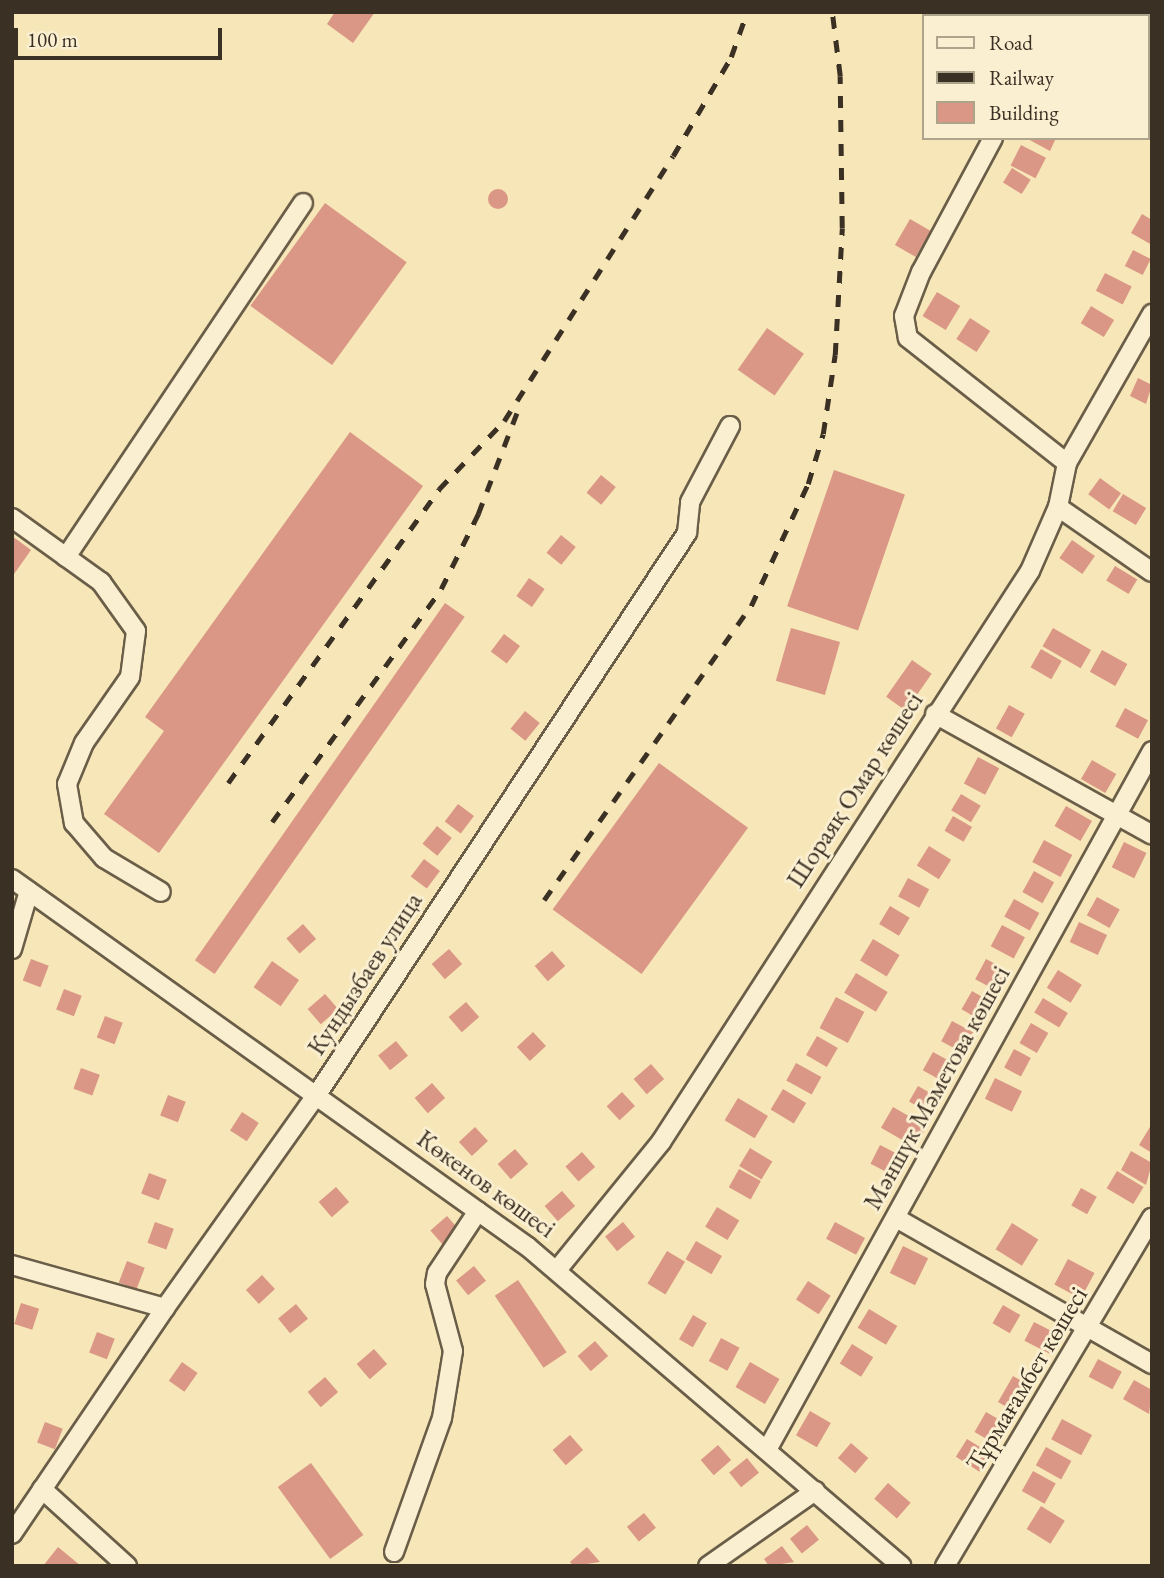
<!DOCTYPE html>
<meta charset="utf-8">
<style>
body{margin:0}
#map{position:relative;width:1164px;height:1578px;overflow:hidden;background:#f7e6b7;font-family:"EB Garamond",serif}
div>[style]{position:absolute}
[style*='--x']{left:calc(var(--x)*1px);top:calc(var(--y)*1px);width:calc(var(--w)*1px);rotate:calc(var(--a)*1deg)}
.building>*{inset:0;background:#da9785;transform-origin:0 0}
.round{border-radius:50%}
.roads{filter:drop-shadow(2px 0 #6a5e49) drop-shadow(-2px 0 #6a5e49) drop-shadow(0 2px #6a5e49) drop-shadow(0 -2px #6a5e49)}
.minor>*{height:18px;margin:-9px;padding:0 9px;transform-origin:9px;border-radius:9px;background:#faefd0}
.rail>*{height:4.5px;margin-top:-2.25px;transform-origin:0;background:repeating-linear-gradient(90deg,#3b3024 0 12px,transparent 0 24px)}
span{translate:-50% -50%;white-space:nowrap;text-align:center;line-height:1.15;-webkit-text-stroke:6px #faefd0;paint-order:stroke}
.street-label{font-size:26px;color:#3b3024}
.frame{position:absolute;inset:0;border:14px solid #3b3024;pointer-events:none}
.legend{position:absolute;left:922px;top:14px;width:228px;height:126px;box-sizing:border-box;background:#faefd0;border:2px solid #aea38b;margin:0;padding:9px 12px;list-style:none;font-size:21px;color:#3b3024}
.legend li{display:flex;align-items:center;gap:14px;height:35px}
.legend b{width:35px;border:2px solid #aea38b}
.scale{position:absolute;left:14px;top:28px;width:208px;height:32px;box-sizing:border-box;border:4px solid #3b3024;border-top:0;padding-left:9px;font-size:21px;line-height:24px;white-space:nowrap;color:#3b3024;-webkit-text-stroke:5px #faefd0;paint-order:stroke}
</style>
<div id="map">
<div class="building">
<div style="clip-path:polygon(335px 12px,375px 12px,353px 43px,327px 24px)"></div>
<div style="clip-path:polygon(1026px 138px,1056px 138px,1050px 151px)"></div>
<div style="left:1021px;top:145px;width:28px;height:23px;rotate:27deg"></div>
<div style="left:1012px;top:168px;width:22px;height:17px;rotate:32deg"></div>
<div class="round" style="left:488px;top:189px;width:20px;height:20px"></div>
<div style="left:325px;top:203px;width:101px;height:127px;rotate:36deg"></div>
<div style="clip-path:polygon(1142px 214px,1152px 220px,1152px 245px,1131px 233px)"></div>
<div style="left:910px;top:219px;width:24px;height:30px;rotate:30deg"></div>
<div style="left:1133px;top:250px;width:20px;height:18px;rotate:27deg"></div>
<div style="left:1105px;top:273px;width:30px;height:20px;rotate:27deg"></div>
<div style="left:937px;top:292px;width:27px;height:28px;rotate:31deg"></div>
<div style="left:1091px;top:306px;width:27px;height:20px;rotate:31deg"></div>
<div style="left:970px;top:318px;width:24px;height:25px;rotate:33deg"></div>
<div style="left:767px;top:328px;width:45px;height:51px;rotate:35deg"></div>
<div style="clip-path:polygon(1138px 378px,1152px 385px,1146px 404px,1130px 396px)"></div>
<div style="clip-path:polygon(350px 432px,423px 486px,159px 853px,104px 814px,164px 731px,145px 717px)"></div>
<div style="left:834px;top:470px;width:75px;height:144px;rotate:19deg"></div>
<div style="left:601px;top:475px;width:19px;height:23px;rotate:39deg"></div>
<div style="left:1100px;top:478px;width:26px;height:20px;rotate:36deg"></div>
<div style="left:1123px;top:494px;width:27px;height:20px;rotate:31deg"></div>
<div style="left:561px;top:535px;width:19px;height:23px;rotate:39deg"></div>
<div style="clip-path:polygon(12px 536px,31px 550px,12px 577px)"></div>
<div style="left:1072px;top:540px;width:28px;height:22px;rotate:35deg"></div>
<div style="left:1115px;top:566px;width:26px;height:17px;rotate:31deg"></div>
<div style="left:529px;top:578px;width:19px;height:22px;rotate:35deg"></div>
<div style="left:445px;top:603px;width:24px;height:436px;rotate:35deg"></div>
<div style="left:791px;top:628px;width:51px;height:55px;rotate:16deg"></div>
<div style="left:1053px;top:628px;width:44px;height:21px;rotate:30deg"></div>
<div style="left:504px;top:634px;width:20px;height:22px;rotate:37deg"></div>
<div style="left:1041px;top:649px;width:24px;height:21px;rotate:30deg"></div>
<div style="left:1102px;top:650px;width:29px;height:25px;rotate:29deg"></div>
<div style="left:912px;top:660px;width:24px;height:45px;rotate:35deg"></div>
<div style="left:1009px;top:705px;width:18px;height:27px;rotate:29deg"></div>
<div style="left:1125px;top:708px;width:26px;height:21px;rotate:28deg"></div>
<div style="left:525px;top:711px;width:19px;height:23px;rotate:39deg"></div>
<div style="left:978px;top:757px;width:24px;height:30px;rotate:28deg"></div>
<div style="left:1092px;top:760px;width:28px;height:22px;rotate:30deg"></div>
<div style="left:659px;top:763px;width:110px;height:181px;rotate:36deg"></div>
<div style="left:961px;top:794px;width:23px;height:19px;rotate:31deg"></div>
<div style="left:458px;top:804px;width:20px;height:22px;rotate:37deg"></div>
<div style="left:1066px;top:806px;width:30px;height:23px;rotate:30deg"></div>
<div style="left:953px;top:816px;width:22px;height:17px;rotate:30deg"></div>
<div style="left:437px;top:826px;width:19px;height:23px;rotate:39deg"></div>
<div style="left:1044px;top:840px;width:32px;height:25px;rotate:28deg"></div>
<div style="left:1124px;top:842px;width:25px;height:28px;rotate:26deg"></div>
<div style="left:929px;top:846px;width:26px;height:23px;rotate:32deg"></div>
<div style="left:424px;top:859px;width:20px;height:22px;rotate:37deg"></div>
<div style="left:1034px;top:871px;width:23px;height:24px;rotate:29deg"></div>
<div style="left:908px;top:878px;width:24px;height:21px;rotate:28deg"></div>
<div style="left:1097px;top:897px;width:26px;height:21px;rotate:29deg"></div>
<div style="left:1014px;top:899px;width:29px;height:20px;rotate:29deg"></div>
<div style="left:890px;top:906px;width:23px;height:21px;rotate:31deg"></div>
<div style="left:1079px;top:922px;width:31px;height:22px;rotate:25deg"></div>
<div style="left:303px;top:924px;width:20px;height:22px;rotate:49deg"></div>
<div style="left:1002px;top:925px;width:26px;height:24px;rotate:28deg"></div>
<div style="left:873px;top:939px;width:31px;height:25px;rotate:31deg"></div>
<div style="left:449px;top:949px;width:20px;height:23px;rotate:49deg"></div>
<div style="left:552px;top:951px;width:20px;height:23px;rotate:49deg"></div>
<div style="left:31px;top:959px;width:19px;height:23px;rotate:21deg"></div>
<div style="left:986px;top:959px;width:26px;height:23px;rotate:28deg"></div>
<div style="left:272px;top:961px;width:33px;height:32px;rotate:35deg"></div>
<div style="left:1058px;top:970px;width:28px;height:21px;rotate:32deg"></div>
<div style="left:856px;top:973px;width:37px;height:23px;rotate:31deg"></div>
<div style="left:64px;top:989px;width:19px;height:22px;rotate:21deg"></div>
<div style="left:972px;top:991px;width:22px;height:21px;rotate:30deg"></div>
<div style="left:325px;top:994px;width:20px;height:23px;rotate:49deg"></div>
<div style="left:836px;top:997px;width:32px;height:35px;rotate:28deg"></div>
<div style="left:1043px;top:998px;width:29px;height:17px;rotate:31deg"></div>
<div style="left:466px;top:1002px;width:20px;height:23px;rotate:49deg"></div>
<div style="left:105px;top:1016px;width:19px;height:23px;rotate:21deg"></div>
<div style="left:952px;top:1021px;width:24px;height:23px;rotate:28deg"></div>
<div style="left:1031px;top:1023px;width:20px;height:23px;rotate:30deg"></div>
<div style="left:533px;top:1032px;width:19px;height:22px;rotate:47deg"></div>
<div style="left:817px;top:1036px;width:24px;height:22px;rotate:30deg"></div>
<div style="left:396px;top:1041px;width:19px;height:23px;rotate:51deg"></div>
<div style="left:1014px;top:1049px;width:19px;height:21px;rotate:28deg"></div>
<div style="left:933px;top:1052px;width:26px;height:21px;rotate:29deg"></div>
<div style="left:796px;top:1063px;width:29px;height:20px;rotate:29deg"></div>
<div style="left:651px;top:1064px;width:20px;height:23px;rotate:49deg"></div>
<div style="left:81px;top:1068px;width:20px;height:22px;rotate:20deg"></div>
<div style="left:995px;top:1078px;width:30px;height:23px;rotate:26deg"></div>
<div style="left:432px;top:1083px;width:20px;height:23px;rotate:49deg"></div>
<div style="left:918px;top:1086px;width:24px;height:18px;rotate:30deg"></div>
<div style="left:783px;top:1089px;width:27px;height:24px;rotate:31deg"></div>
<div style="left:622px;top:1092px;width:19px;height:21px;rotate:47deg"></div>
<div style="left:168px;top:1095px;width:19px;height:22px;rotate:21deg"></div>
<div style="left:738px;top:1098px;width:35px;height:26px;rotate:31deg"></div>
<div style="left:893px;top:1107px;width:39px;height:24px;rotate:30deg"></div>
<div style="left:242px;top:1112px;width:20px;height:22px;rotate:33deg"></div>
<div style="left:475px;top:1127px;width:19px;height:22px;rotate:47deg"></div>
<div style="clip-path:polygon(1150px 1127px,1152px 1128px,1152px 1153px,1139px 1145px)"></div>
<div style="left:880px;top:1145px;width:29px;height:21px;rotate:27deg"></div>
<div style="left:750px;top:1148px;width:26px;height:21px;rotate:31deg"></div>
<div style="left:515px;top:1149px;width:20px;height:23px;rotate:49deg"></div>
<div style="clip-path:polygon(1131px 1151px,1152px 1163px,1146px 1185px,1121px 1170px)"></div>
<div style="left:582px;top:1152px;width:20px;height:22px;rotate:49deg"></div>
<div style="left:739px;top:1169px;width:25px;height:21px;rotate:29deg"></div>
<div style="left:1117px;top:1171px;width:31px;height:20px;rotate:31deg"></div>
<div style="left:149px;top:1173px;width:19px;height:22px;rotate:21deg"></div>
<div style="left:336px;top:1187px;width:20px;height:23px;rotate:49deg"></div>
<div style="left:1081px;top:1188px;width:18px;height:20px;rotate:29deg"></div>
<div style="left:562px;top:1191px;width:20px;height:23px;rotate:49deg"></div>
<div style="left:717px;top:1207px;width:26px;height:23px;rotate:31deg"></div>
<div style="left:447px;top:1216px;width:20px;height:22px;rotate:49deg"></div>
<div style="left:155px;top:1222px;width:20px;height:22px;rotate:20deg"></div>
<div style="left:623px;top:1222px;width:19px;height:23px;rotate:51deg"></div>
<div style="left:835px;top:1222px;width:34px;height:19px;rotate:28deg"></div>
<div style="left:1012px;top:1223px;width:31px;height:31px;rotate:32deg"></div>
<div style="left:696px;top:1241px;width:30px;height:21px;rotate:30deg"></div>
<div style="left:903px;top:1246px;width:28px;height:30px;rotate:26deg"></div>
<div style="left:667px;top:1251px;width:21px;height:38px;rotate:31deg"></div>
<div style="left:1068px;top:1259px;width:30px;height:29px;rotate:28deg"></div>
<div style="left:127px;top:1261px;width:19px;height:23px;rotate:21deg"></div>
<div style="left:474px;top:1266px;width:19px;height:23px;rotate:51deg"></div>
<div style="left:262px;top:1275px;width:19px;height:22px;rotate:47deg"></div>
<div style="left:518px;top:1280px;width:87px;height:28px;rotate:56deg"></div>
<div style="left:808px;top:1281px;width:27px;height:22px;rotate:33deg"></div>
<div style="left:21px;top:1303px;width:19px;height:22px;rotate:18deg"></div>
<div style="left:296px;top:1304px;width:19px;height:23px;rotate:51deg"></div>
<div style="left:1003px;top:1305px;width:20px;height:21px;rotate:30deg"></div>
<div style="left:869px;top:1309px;width:33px;height:22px;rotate:31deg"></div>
<div style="left:693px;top:1315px;width:16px;height:28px;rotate:30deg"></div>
<div style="left:1034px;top:1322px;width:29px;height:21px;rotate:27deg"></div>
<div style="left:97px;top:1332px;width:19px;height:22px;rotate:21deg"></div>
<div style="left:721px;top:1338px;width:21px;height:26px;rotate:28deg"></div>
<div style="left:595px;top:1341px;width:20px;height:23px;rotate:49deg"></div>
<div style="left:852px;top:1344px;width:25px;height:23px;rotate:32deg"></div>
<div style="left:374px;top:1349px;width:20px;height:23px;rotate:49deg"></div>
<div style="left:1098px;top:1359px;width:27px;height:20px;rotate:28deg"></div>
<div style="left:182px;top:1362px;width:19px;height:23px;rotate:35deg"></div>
<div style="left:750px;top:1362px;width:34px;height:29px;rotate:30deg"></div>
<div style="left:1013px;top:1376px;width:22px;height:30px;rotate:30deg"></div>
<div style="left:325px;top:1377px;width:20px;height:23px;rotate:49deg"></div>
<div style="clip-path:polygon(1134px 1380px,1152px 1390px,1149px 1414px,1123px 1399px)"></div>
<div style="left:810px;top:1411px;width:24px;height:28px;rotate:30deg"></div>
<div style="left:986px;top:1412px;width:22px;height:23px;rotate:30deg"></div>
<div style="left:1062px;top:1419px;width:34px;height:23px;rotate:28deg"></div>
<div style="left:45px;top:1422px;width:19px;height:22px;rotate:21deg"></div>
<div style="left:570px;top:1435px;width:20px;height:23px;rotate:49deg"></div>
<div style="left:967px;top:1439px;width:28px;height:21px;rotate:32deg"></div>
<div style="left:851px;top:1443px;width:23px;height:20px;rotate:41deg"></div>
<div style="left:718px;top:1445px;width:20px;height:23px;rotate:49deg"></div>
<div style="left:1046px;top:1447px;width:29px;height:21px;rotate:29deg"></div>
<div style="left:747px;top:1458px;width:19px;height:23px;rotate:51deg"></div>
<div style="left:311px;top:1463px;width:89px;height:41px;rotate:54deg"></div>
<div style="left:1033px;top:1471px;width:26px;height:23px;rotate:29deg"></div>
<div style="left:888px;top:1483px;width:30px;height:21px;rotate:41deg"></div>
<div style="left:1041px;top:1506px;width:28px;height:27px;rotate:32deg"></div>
<div style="left:644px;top:1513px;width:19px;height:22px;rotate:51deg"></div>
<div style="left:807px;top:1525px;width:19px;height:22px;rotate:51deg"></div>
<div style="clip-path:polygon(782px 1546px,794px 1562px,769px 1566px,764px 1559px)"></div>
<div style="clip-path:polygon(58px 1547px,81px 1566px,43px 1566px)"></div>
<div style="clip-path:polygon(587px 1547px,600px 1562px,573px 1566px,570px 1562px)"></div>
</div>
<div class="roads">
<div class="minor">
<div style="--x:1060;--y:16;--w:4;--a:-63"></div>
<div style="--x:993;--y:138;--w:152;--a:118.2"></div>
<div style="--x:921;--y:272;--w:47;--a:111.1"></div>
<div style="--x:904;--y:316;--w:22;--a:80"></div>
<div style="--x:908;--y:338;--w:202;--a:38.2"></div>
<div style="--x:1058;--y:507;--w:114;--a:34.7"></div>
<div style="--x:12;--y:518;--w:110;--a:35.7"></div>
<div style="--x:101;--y:582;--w:60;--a:54.5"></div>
<div style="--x:136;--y:631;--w:46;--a:97.4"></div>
<div style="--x:130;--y:677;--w:80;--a:124.9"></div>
<div style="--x:84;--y:743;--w:44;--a:112.5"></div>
<div style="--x:67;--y:784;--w:40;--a:80"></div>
<div style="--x:74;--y:823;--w:46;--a:49.4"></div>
<div style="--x:104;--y:858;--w:66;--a:30.8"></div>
<div style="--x:66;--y:557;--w:426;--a:-56.2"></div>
<div style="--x:935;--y:714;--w:248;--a:29.1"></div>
<div style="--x:12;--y:879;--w:634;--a:35.5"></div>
<div style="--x:528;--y:1247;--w:491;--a:40.5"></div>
<div style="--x:12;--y:949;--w:60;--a:-73.7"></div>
<div style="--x:896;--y:1218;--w:295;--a:29.7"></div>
<div style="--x:12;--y:1265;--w:159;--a:15.7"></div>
<div style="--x:557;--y:1270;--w:165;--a:-50.9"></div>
<div style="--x:661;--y:1142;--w:680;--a:-57.13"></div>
<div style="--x:1030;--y:571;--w:70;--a:-66.4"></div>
<div style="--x:1058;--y:507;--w:45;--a:-78.4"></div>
<div style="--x:1067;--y:463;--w:172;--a:-60.3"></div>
<div style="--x:767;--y:1450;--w:798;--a:-61.15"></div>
<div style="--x:42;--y:1489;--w:115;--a:42.2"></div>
<div style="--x:12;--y:1534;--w:273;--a:-55.9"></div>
<div style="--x:165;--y:1308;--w:264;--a:-54.6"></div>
<div style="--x:318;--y:1093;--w:671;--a:-56.62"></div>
<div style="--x:687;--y:533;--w:31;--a:-84"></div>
<div style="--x:690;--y:502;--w:86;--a:-62.2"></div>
<div style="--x:394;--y:1552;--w:142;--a:-70.3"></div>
<div style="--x:442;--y:1418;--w:68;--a:-80.7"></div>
<div style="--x:453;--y:1351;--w:69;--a:-105"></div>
<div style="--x:435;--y:1284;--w:11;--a:-80"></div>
<div style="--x:437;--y:1273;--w:74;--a:-56.5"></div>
<div style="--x:708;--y:1566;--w:131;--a:-35"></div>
<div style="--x:945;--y:1566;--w:405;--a:-59.3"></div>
</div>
</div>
<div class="rail">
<div style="--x:228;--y:783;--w:362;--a:-54.3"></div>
<div style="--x:439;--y:489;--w:94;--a:-46.3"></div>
<div style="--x:504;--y:421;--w:314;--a:-57.5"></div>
<div style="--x:673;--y:156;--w:115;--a:-59.6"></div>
<div style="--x:731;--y:57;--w:48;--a:-70.4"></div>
<div style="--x:272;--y:822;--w:288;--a:-54"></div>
<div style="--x:441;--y:589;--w:84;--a:-63.7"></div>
<div style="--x:478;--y:514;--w:111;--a:-69"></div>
<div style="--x:544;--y:900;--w:360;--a:-54.9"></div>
<div style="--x:751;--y:606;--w:135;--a:-65"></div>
<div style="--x:808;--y:484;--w:52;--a:-73.3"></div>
<div style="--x:823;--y:434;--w:80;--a:-81.4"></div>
<div style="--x:835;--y:355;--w:127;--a:-86.8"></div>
<div style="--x:842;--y:228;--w:152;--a:-90.8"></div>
<div style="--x:840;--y:76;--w:64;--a:-97.1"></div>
</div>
<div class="street-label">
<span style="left:855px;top:790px;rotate:-57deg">Шораяқ Омар көшесі</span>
<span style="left:365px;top:974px;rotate:-57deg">Кундызбаев улица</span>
<span style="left:937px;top:1088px;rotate:-61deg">Мәншүк Мәметова көшесі</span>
<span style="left:486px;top:1184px;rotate:36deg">Көкенов көшесі</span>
<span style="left:1027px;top:1379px;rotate:-59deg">Тұрмағамбет көшесі</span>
</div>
<div class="frame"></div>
<ul class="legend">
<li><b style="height:9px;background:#faefd0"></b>Road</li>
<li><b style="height:9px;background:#3b3024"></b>Railway</li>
<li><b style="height:19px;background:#da9785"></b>Building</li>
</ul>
<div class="scale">100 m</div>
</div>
